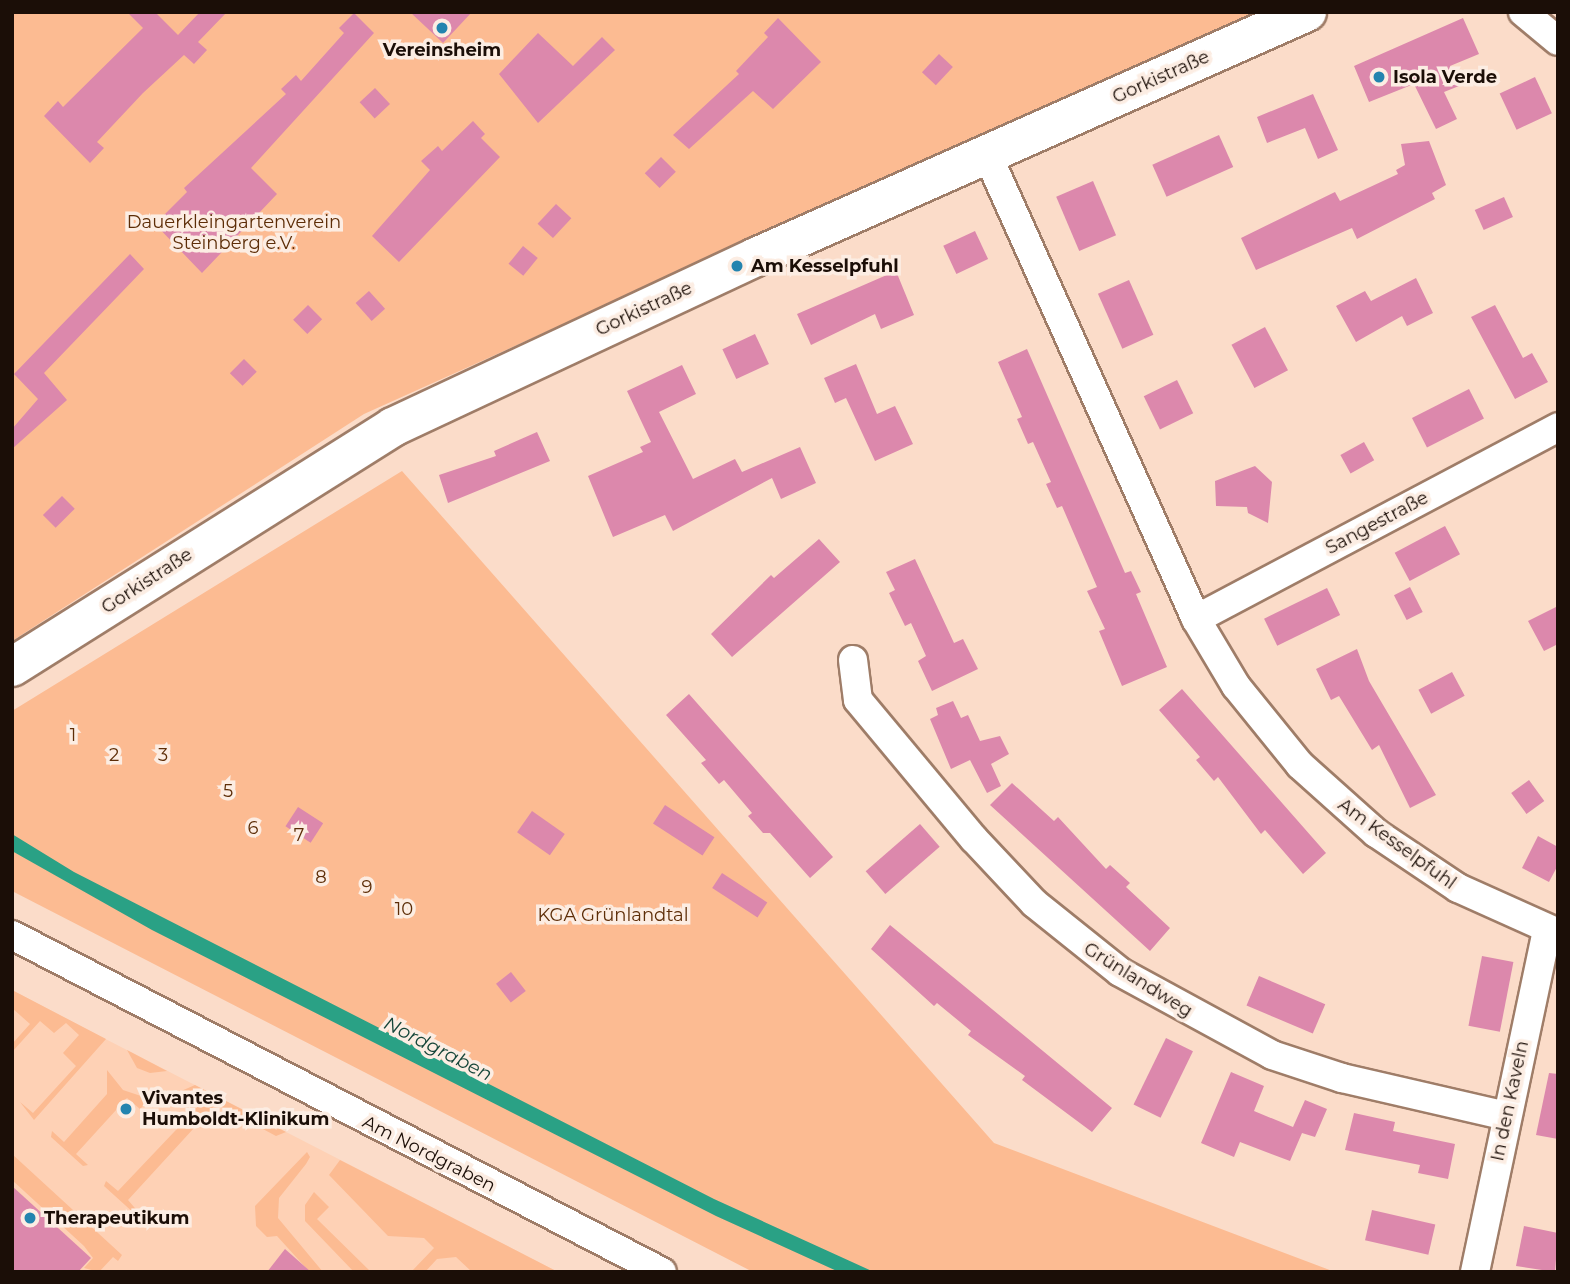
<!DOCTYPE html>
<meta charset="utf-8">
<style>
body{margin:0}
#map{position:relative;width:1570px;height:1284px;overflow:hidden;background:#fbdcc9;font-family:Montserrat,sans-serif}
div>[style]{position:absolute}
[style*='--x']{left:calc(var(--x)*1px);top:calc(var(--y)*1px);width:calc(var(--w)*1px);rotate:calc(var(--a)*1deg)}
.built>*{inset:0;background:#fed1b5}
.green>*{inset:0;background:#fcbb92}
.water>*{inset:0;background:#2aa185}
.building>*{inset:0;background:#dc88ac;transform-origin:0 0}
.roads{filter:drop-shadow(2px 0 #9f7d68) drop-shadow(-2px 0 #9f7d68) drop-shadow(0 2px #9f7d68) drop-shadow(0 -2px #9f7d68)}
.street>*{height:28px;margin:-14px;padding:0 14px;transform-origin:14px;border-radius:14px;background:#fff}
.secondary>*{height:38px;margin:-19px;padding:0 19px;transform-origin:19px;border-radius:19px;background:#fff}
.dots>*{width:19px;height:19px;translate:-50% -50%;box-sizing:border-box;border:4px solid #fcede3;border-radius:50%}
span{translate:-50% -50%;white-space:nowrap;text-align:center;line-height:1.15;-webkit-text-stroke:7px #fcede3;paint-order:stroke}
.poi-label{font-size:18px;color:#1b0e07;font-weight:700}
.left{translate:0 -50%;text-align:left}
.street-label{font-size:18px;color:#1b0e07}
.park-label{font-size:18px;color:#5d2d07}
.water-label{font-size:19px;color:#154539;font-style:italic}
.frame{position:absolute;inset:0;border:14px solid #1b0e07;pointer-events:none}
</style>
<div id="map">
<div class="built">
<div style="clip-path:polygon(12px 990px,88px 1030px,558px 1272px,12px 1272px)"></div>
</div>
<div class="green">
<div style="clip-path:polygon(12px 12px,1255px 12px,364px 414px,12px 641px)"></div>
<div style="clip-path:polygon(402px 471px,994px 1143px,1335px 1272px,753px 1272px,12px 891px,12px 711px)"></div>
<div style="clip-path:polygon(12px 990px,106px 1039px,34px 1120px,20px 1102px,33px 1113px,76px 1066px,63px 1053px,79px 1035px,66px 1023px,54px 1033px,40px 1021px,12px 1052px,12px 1044px,30px 1024px,12px 1008px)"></div>
<div style="clip-path:polygon(127px 1050px,167px 1071px,150px 1073px,137px 1068px)"></div>
<div style="clip-path:polygon(107px 1070px,123px 1090px,150px 1099px,140px 1109px,127px 1098px,76px 1154px,88px 1165px,83px 1166px,51px 1137px,52px 1131px,64px 1142px,107px 1094px)"></div>
<div style="clip-path:polygon(195px 1085px,286px 1132px,276px 1136px,216px 1104px,128px 1200px,140px 1214px,136px 1215px,104px 1186px,106px 1181px,118px 1191px,193px 1112px,172px 1095px)"></div>
<div style="clip-path:polygon(307px 1152px,310px 1157px,306px 1164px,279px 1198px,278px 1218px,323px 1272px,303px 1272px,306px 1268px,277px 1236px,267px 1237px,256px 1226px,255px 1206px)"></div>
<div style="clip-path:polygon(12px 1154px,122px 1255px,118px 1261px,113px 1257px,99px 1272px,84px 1268px,93px 1258px,84px 1246px,12px 1180px)"></div>
<div style="clip-path:polygon(340px 1160px,558px 1272px,472px 1272px,456px 1257px,437px 1259px,425px 1272px,411px 1272px,434px 1248px,424px 1238px,388px 1236px,329px 1175px)"></div>
<div style="clip-path:polygon(314px 1192px,329px 1207px,317px 1219px,371px 1272px,354px 1272px,305px 1221px,305px 1205px)"></div>
</div>
<div class="water">
<div style="clip-path:polygon(12px 834px,74px 872px,714px 1199px,874px 1272px,839px 1272px,716px 1216px,152px 930px,12px 851px)"></div>
</div>
<div class="building">
<div style="clip-path:polygon(127px 12px,155px 12px,178px 35px,200px 12px,227px 12px,198px 42px,207px 50px,194px 64px,184px 55px,143px 93px,97px 142px,104px 148px,90px 163px,44px 116px,58px 101px,63px 107px,143px 28px)"></div>
<div style="clip-path:polygon(410px 12px,472px 12px,443px 43px)"></div>
<div style="clip-path:polygon(354px 13px,374px 33px,251px 168px,277px 194px,202px 273px,155px 224px,187px 192px,184px 188px,286px 94px,281px 89px,296px 75px,301px 81px,344px 33px,339px 28px)"></div>
<div style="clip-path:polygon(778px 18px,821px 62px,773px 109px,753px 91px,689px 149px,673px 135px,739px 74px,736px 71px,768px 37px,764px 33px)"></div>
<div style="clip-path:polygon(1463px 18px,1479px 54px,1450px 66px,1459px 86px,1444px 92px,1457px 119px,1436px 129px,1414px 84px,1369px 102px,1354px 66px)"></div>
<div style="clip-path:polygon(538px 33px,573px 66px,602px 37px,615px 50px,538px 123px,499px 74px)"></div>
<div style="left:939px;top:54px;width:19px;height:25px;rotate:43deg"></div>
<div style="left:1535px;top:77px;width:40px;height:39px;rotate:65deg"></div>
<div style="left:375px;top:88px;width:22px;height:21px;rotate:47deg"></div>
<div style="clip-path:polygon(1313px 94px,1338px 150px,1318px 159px,1305px 128px,1267px 143px,1257px 117px)"></div>
<div style="clip-path:polygon(473px 121px,485px 134px,481px 138px,500px 157px,399px 262px,372px 236px,430px 170px,421px 161px,438px 146px,442px 151px)"></div>
<div style="left:1219px;top:135px;width:35px;height:73px;rotate:66deg"></div>
<div style="clip-path:polygon(1429px 141px,1446px 185px,1432px 193px,1435px 199px,1357px 239px,1352px 228px,1256px 270px,1241px 238px,1335px 192px,1340px 201px,1398px 174px,1396px 170px,1405px 165px,1401px 144px)"></div>
<div style="left:661px;top:157px;width:21px;height:23px;rotate:45deg"></div>
<div style="left:1093px;top:181px;width:59px;height:40px;rotate:67deg"></div>
<div style="left:1504px;top:197px;width:22px;height:32px;rotate:66deg"></div>
<div style="left:556px;top:204px;width:21px;height:27px;rotate:43deg"></div>
<div style="left:975px;top:231px;width:31px;height:35px;rotate:65deg"></div>
<div style="left:523px;top:246px;width:19px;height:23px;rotate:39deg"></div>
<div style="clip-path:polygon(130px 254px,144px 269px,44px 373px,67px 400px,12px 449px,12px 429px,38px 399px,14px 374px)"></div>
<div style="clip-path:polygon(896px 271px,914px 315px,881px 329px,875px 314px,811px 345px,797px 314px)"></div>
<div style="clip-path:polygon(1416px 278px,1433px 313px,1407px 326px,1402px 316px,1356px 342px,1336px 306px,1365px 291px,1371px 301px)"></div>
<div style="left:1129px;top:280px;width:60px;height:34px;rotate:66deg"></div>
<div style="left:369px;top:291px;width:24px;height:18px;rotate:48deg"></div>
<div style="left:308px;top:305px;width:20px;height:21px;rotate:45deg"></div>
<div style="clip-path:polygon(1495px 305px,1523px 358px,1532px 353px,1548px 382px,1515px 399px,1471px 317px)"></div>
<div style="left:1265px;top:327px;width:49px;height:38px;rotate:62deg"></div>
<div style="left:755px;top:334px;width:33px;height:36px;rotate:65deg"></div>
<div style="clip-path:polygon(1027px 349px,1125px 573px,1131px 571px,1141px 592px,1136px 594px,1167px 667px,1122px 686px,1099px 631px,1105px 629px,1087px 591px,1097px 587px,1062px 506px,1057px 508px,1046px 484px,1051px 482px,1033px 442px,1028px 444px,1017px 419px,1022px 417px,998px 362px)"></div>
<div style="left:244px;top:359px;width:18px;height:20px;rotate:45deg"></div>
<div style="clip-path:polygon(856px 364px,877px 414px,895px 406px,913px 444px,875px 461px,846px 398px,835px 403px,824px 378px)"></div>
<div style="clip-path:polygon(682px 365px,696px 394px,659px 412px,693px 479px,735px 459px,742px 472px,800px 447px,816px 483px,781px 499px,772px 478px,673px 531px,665px 515px,613px 537px,588px 476px,643px 452px,640px 447px,651px 442px,627px 391px)"></div>
<div style="left:1177px;top:380px;width:37px;height:37px;rotate:64deg"></div>
<div style="left:1469px;top:389px;width:33px;height:64px;rotate:63deg"></div>
<div style="clip-path:polygon(537px 432px,550px 461px,448px 503px,439px 475px,496px 456px,494px 451px)"></div>
<div style="left:1364px;top:442px;width:21px;height:27px;rotate:61deg"></div>
<div style="clip-path:polygon(1255px 466px,1272px 482px,1268px 523px,1248px 513px,1247px 507px,1216px 506px,1215px 481px)"></div>
<div style="left:62px;top:496px;width:18px;height:27px;rotate:45deg"></div>
<div style="left:1445px;top:526px;width:32px;height:57px;rotate:62deg"></div>
<div style="clip-path:polygon(819px 539px,840px 562px,732px 657px,711px 634px,771px 575px,774px 578px)"></div>
<div style="clip-path:polygon(915px 559px,954px 643px,963px 639px,978px 669px,932px 691px,918px 661px,926px 656px,911px 623px,905px 626px,889px 593px,895px 590px,886px 572px)"></div>
<div style="left:1410px;top:587px;width:28px;height:18px;rotate:63deg"></div>
<div style="left:1327px;top:588px;width:30px;height:70px;rotate:64deg"></div>
<div style="clip-path:polygon(1558px 606px,1558px 644px,1544px 651px,1528px 621px)"></div>
<div style="clip-path:polygon(1357px 649px,1369px 681px,1436px 795px,1410px 808px,1379px 745px,1372px 750px,1339px 696px,1331px 700px,1316px 669px)"></div>
<div style="left:1452px;top:672px;width:27px;height:38px;rotate:62deg"></div>
<div style="clip-path:polygon(1182px 689px,1326px 853px,1303px 874px,1265px 830px,1261px 834px,1218px 777px,1214px 781px,1196px 760px,1200px 757px,1159px 710px)"></div>
<div style="clip-path:polygon(689px 694px,833px 857px,810px 878px,770px 833px,763px 833px,748px 816px,752px 813px,724px 780px,719px 784px,701px 763px,706px 760px,666px 715px)"></div>
<div style="clip-path:polygon(953px 701px,961px 718px,968px 715px,980px 741px,1000px 736px,1009px 754px,991px 764px,1001px 786px,987px 793px,970px 760px,951px 769px,930px 719px,938px 715px,936px 708px)"></div>
<div style="left:1529px;top:780px;width:26px;height:22px;rotate:54deg"></div>
<div style="clip-path:polygon(1012px 783px,1054px 821px,1058px 817px,1106px 869px,1110px 865px,1130px 883px,1126px 887px,1170px 928px,1150px 951px,990px 805px)"></div>
<div style="left:665px;top:805px;width:59px;height:22px;rotate:33deg"></div>
<div style="left:298px;top:807px;width:30px;height:23px;rotate:33deg"></div>
<div style="left:532px;top:811px;width:40px;height:26px;rotate:35deg"></div>
<div style="left:920px;top:824px;width:30px;height:72px;rotate:49deg"></div>
<div style="clip-path:polygon(1538px 836px,1558px 847px,1558px 865px,1549px 882px,1522px 868px)"></div>
<div style="left:722px;top:873px;width:54px;height:18px;rotate:33deg"></div>
<div style="clip-path:polygon(890px 925px,1112px 1108px,1092px 1132px,1022px 1080px,1025px 1076px,968px 1035px,971px 1031px,937px 1003px,934px 1006px,871px 949px)"></div>
<div style="left:1482px;top:956px;width:32px;height:71px;rotate:11deg"></div>
<div style="left:511px;top:972px;width:24px;height:19px;rotate:52deg"></div>
<div style="left:1259px;top:976px;width:72px;height:32px;rotate:23deg"></div>
<div style="left:1166px;top:1038px;width:30px;height:74px;rotate:26deg"></div>
<div style="clip-path:polygon(1231px 1072px,1264px 1086px,1254px 1111px,1293px 1127px,1305px 1100px,1327px 1109px,1315px 1137px,1302px 1133px,1290px 1161px,1240px 1142px,1234px 1157px,1201px 1143px)"></div>
<div style="clip-path:polygon(1549px 1073px,1558px 1074px,1558px 1139px,1536px 1135px)"></div>
<div style="clip-path:polygon(1354px 1113px,1395px 1122px,1393px 1131px,1455px 1144px,1448px 1179px,1418px 1173px,1420px 1165px,1345px 1150px)"></div>
<div style="clip-path:polygon(12px 1186px,91px 1258px,78px 1272px,12px 1272px)"></div>
<div style="left:1372px;top:1210px;width:65px;height:31px;rotate:13deg"></div>
<div style="clip-path:polygon(1524px 1226px,1558px 1233px,1555px 1272px,1516px 1266px)"></div>
<div style="clip-path:polygon(285px 1249px,311px 1272px,267px 1272px)"></div>
</div>
<div class="roads">
<div class="street">
<div style="--x:1523;--y:12;--w:45;--a:39.6"></div>
<div style="--x:987;--y:154;--w:510;--a:65.8"></div>
<div style="--x:1196;--y:619;--w:78;--a:59.2"></div>
<div style="--x:1236;--y:686;--w:102;--a:51"></div>
<div style="--x:1300;--y:765;--w:102;--a:41.8"></div>
<div style="--x:1376;--y:833;--w:99;--a:33.9"></div>
<div style="--x:1458;--y:888;--w:110;--a:24.2"></div>
<div style="--x:1196;--y:619;--w:410;--a:-27.9"></div>
<div style="--x:853;--y:660;--w:40;--a:82.9"></div>
<div style="--x:858;--y:700;--w:181;--a:50.2"></div>
<div style="--x:974;--y:839;--w:88;--a:46.8"></div>
<div style="--x:1034;--y:903;--w:110;--a:38.7"></div>
<div style="--x:1120;--y:972;--w:173;--a:28.6"></div>
<div style="--x:1272;--y:1055;--w:74;--a:18.2"></div>
<div style="--x:1342;--y:1078;--w:169;--a:13"></div>
<div style="--x:12;--y:935;--w:732;--a:27.41"></div>
<div style="--x:1475;--y:1272;--w:349;--a:-78.1"></div>
</div>
<div class="secondary">
<div style="--x:12;--y:667;--w:450;--a:-32.2"></div>
<div style="--x:393;--y:427;--w:401;--a:-25.1"></div>
<div style="--x:756;--y:257;--w:603;--a:-23.97"></div>
</div>
</div>
<div class="dots">
<div style="left:442px;top:28px;background:#2384af"></div>
<div style="left:1379px;top:77px;background:#2384af"></div>
<div style="left:737px;top:266px;background:#2384af"></div>
<div style="left:126px;top:1109px;background:#2384af"></div>
<div style="left:30px;top:1218px;background:#2384af"></div>
</div>
<div class="poi-label">
<span style="left:442px;top:50px">Vereinsheim</span>
<span class="left" style="left:1393px;top:77px">Isola Verde</span>
<span class="left" style="left:751px;top:266px">Am Kesselpfuhl</span>
<span class="left" style="left:142px;top:1109px">Vivantes<br>Humboldt-Klinikum</span>
<span class="left" style="left:44px;top:1218px">Therapeutikum</span>
</div>
<div class="street-label">
<span style="left:1161px;top:77px;rotate:-24deg">Gorkistraße</span>
<span style="left:644px;top:309px;rotate:-25deg">Gorkistraße</span>
<span style="left:1377px;top:523px;rotate:-28deg">Sangestraße</span>
<span style="left:147px;top:581px;rotate:-33deg">Gorkistraße</span>
<span style="left:1397px;top:844px;rotate:36deg">Am Kesselpfuhl</span>
<span style="left:1138px;top:980px;rotate:32deg">Grünlandweg</span>
<span style="left:1510px;top:1101px;rotate:-78deg">In den Kaveln</span>
<span style="left:429px;top:1154px;rotate:27deg">Am Nordgraben</span>
</div>
<div class="park-label">
<span style="left:234px;top:233px">Dauerkleingartenverein<br>Steinberg e.V.</span>
<span style="left:73px;top:735px">1</span>
<span style="left:114px;top:755px">2</span>
<span style="left:163px;top:755px">3</span>
<span style="left:228px;top:791px">5</span>
<span style="left:253px;top:828px">6</span>
<span style="left:299px;top:835px">7</span>
<span style="left:321px;top:877px">8</span>
<span style="left:367px;top:887px">9</span>
<span style="left:404px;top:909px">10</span>
<span style="left:613px;top:915px">KGA Grünlandtal</span>
</div>
<div class="water-label">
<span style="left:438px;top:1049px;rotate:27deg">Nordgraben</span>
</div>
<div class="frame"></div>
</div>
